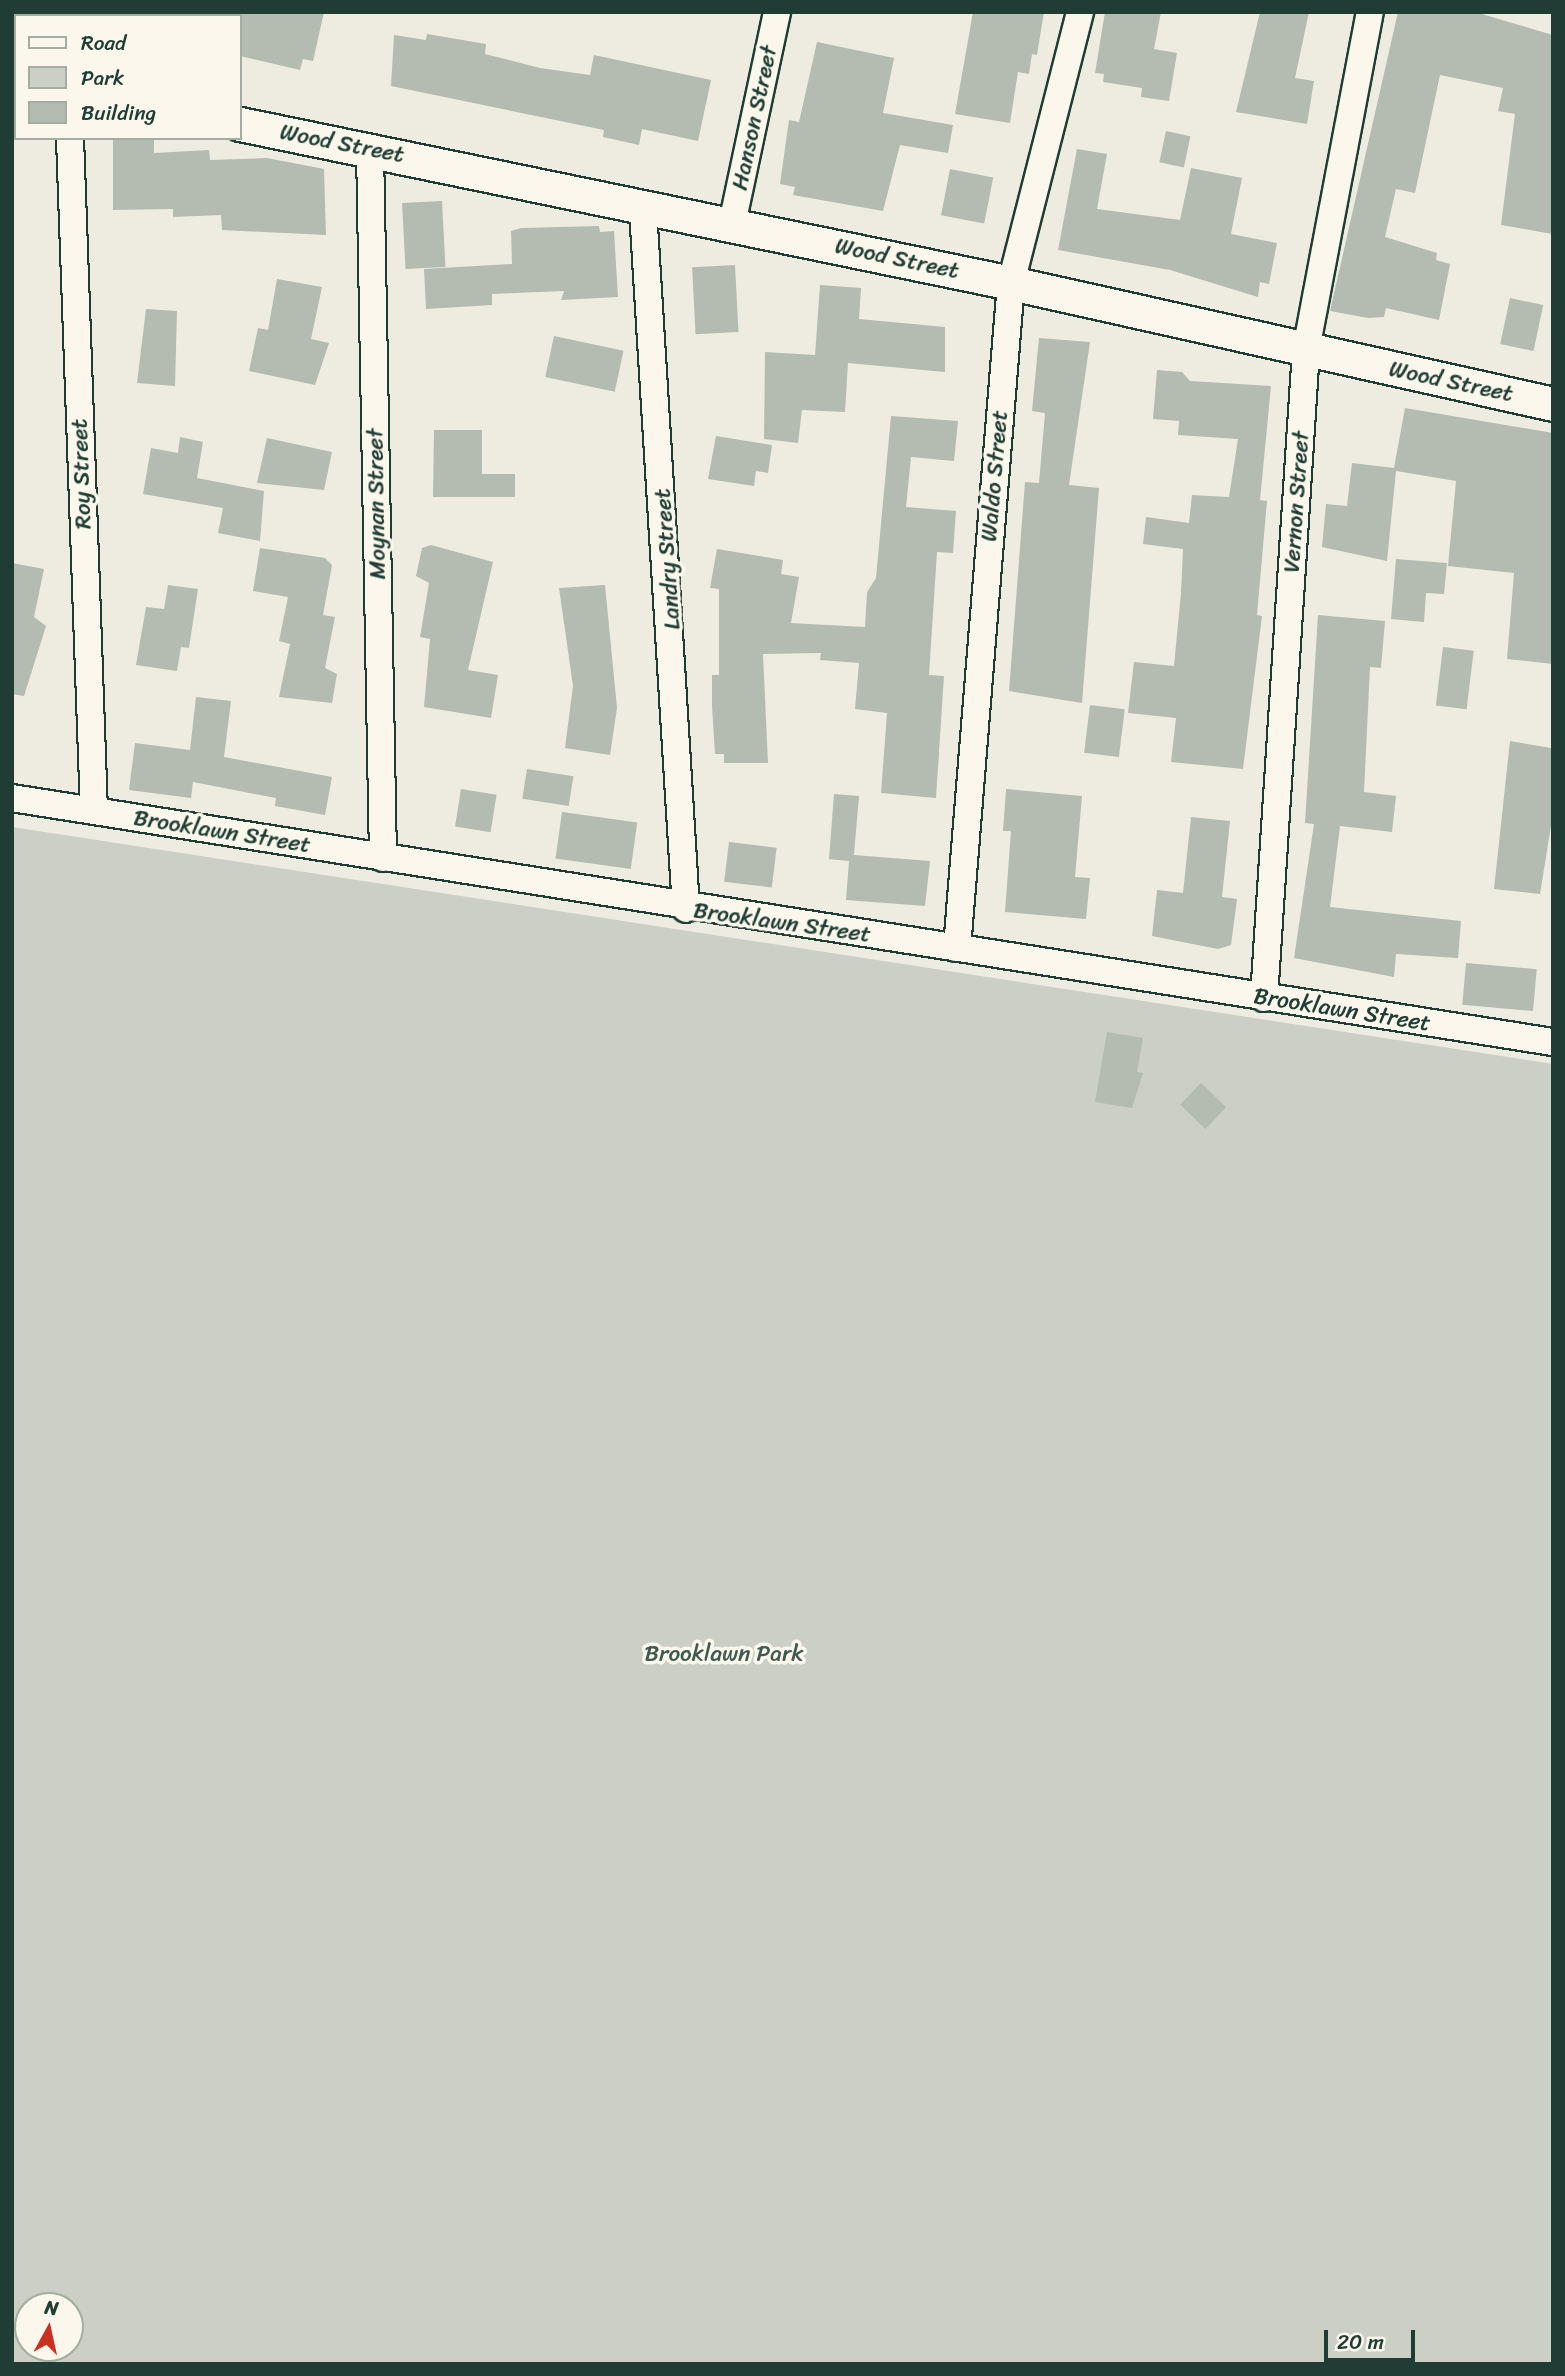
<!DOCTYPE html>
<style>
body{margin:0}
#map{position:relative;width:1565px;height:2376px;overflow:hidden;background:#eeece1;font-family:Sriracha,sans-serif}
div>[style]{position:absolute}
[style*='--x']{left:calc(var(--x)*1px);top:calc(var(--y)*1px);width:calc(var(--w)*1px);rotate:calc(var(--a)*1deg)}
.green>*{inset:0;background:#cbcfc4}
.building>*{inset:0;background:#b4bbb0;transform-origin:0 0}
.roads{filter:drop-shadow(2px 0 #1f3d34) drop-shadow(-2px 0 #1f3d34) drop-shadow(0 2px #1f3d34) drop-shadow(0 -2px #1f3d34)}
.minor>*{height:26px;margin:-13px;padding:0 13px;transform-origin:13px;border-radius:13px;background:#fbf7ec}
.tertiary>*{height:33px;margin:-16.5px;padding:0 16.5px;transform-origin:16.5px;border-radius:16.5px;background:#fbf7ec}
span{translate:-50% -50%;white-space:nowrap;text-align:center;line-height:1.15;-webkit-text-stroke:7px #fbf7ec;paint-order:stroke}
.street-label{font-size:23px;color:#1f3d34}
.park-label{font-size:23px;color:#415a51}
.frame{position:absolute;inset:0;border:14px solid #1f3d34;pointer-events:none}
.legend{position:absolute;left:14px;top:14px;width:228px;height:126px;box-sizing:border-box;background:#fbf7ec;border:2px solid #a3ada2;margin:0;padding:9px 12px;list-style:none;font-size:21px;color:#1f3d34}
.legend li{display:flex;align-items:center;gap:14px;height:35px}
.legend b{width:35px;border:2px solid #a3ada2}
.north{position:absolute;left:14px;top:2292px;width:70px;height:70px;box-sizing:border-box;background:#fbf7ec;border:2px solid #a3ada2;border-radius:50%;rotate:8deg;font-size:19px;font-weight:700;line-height:28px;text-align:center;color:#1f3d34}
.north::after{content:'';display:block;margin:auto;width:24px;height:32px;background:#c8321e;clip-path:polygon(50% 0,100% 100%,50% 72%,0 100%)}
.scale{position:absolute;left:1324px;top:2330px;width:91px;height:32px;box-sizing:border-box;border:4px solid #1f3d34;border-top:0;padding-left:9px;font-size:21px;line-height:24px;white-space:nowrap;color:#1f3d34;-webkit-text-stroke:5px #fbf7ec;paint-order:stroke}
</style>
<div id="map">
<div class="green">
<div style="clip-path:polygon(evenodd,12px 827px,1553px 1064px,1553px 2364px,12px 2364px,12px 827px,28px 2306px,70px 2306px,70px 2348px,28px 2348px,28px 2306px)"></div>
</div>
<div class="building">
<div style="clip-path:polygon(240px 12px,324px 12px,313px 61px,303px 59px,300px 70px,240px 56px)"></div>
<div style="clip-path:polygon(973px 12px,1044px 12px,1037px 55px,1032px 54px,1029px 74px,1018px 72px,1010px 123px,955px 114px)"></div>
<div style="clip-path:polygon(1105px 12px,1161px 12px,1154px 49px,1177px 53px,1169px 101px,1141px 97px,1142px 88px,1103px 82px,1104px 74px,1095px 73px)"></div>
<div style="clip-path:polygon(1260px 12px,1309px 12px,1295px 78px,1314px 81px,1307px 124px,1236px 112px)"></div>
<div style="clip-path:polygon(1398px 12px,1475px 12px,1553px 35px,1553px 234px,1501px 225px,1515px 114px,1498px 111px,1503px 88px,1440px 75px,1415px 193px,1396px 189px,1385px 237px,1437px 253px,1436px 260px,1450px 264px,1439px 320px,1386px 308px,1384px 317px,1368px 318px,1330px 311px)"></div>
<div style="clip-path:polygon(427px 34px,486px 44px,485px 54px,540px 68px,590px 75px,594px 55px,711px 80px,698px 141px,642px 129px,639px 145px,603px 137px,604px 130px,391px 86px,394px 35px,426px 40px)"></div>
<div style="clip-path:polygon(817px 42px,894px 58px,883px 113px,953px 125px,948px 153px,900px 145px,883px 211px,793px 195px,795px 187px,780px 184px,789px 120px,799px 122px)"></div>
<div style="left:1166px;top:131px;width:25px;height:32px;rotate:12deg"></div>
<div style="clip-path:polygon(113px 138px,154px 138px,154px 153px,209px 150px,210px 160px,267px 158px,324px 169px,326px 235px,222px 230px,221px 215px,173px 217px,173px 209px,113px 210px)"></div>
<div style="clip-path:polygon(1077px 149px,1107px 154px,1097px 209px,1180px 220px,1191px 168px,1242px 178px,1231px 234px,1277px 243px,1269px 284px,1260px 282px,1258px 297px,1170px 270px,1058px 250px)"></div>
<div style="left:950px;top:169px;width:44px;height:47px;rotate:11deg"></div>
<div style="left:442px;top:201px;width:66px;height:40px;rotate:87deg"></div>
<div style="clip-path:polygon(599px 226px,600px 232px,614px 231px,618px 297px,561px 300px,564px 291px,492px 294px,492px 305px,426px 309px,424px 269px,512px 264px,511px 231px,521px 228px)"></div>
<div style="left:735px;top:265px;width:67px;height:43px;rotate:87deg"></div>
<div style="clip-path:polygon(277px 279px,322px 287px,311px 339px,329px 343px,315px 385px,249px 371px,258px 328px,268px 330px)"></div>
<div style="clip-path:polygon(820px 285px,861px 288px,859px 319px,945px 327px,945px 372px,848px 363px,845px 412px,802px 410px,798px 443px,764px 439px,765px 352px,815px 355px)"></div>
<div style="left:1510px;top:298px;width:34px;height:47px;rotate:12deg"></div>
<div style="clip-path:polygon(146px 309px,177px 311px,175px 386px,137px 383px)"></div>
<div style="left:554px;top:336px;width:71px;height:42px;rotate:12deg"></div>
<div style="clip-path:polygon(1039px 338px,1090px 342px,1069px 485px,1099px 488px,1082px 703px,1009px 691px,1025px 482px,1039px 483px,1045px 413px,1032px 411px)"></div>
<div style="clip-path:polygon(1157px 370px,1182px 372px,1190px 381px,1271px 386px,1260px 500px,1267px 501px,1257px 615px,1262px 616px,1243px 769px,1171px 762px,1176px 718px,1128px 713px,1134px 662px,1174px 666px,1181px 593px,1183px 549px,1143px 544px,1146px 517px,1189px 523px,1192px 495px,1229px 497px,1238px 439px,1178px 435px,1179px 421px,1153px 419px)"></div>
<div style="clip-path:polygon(1405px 408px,1553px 433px,1553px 664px,1507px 659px,1514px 573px,1448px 566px,1456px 481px,1396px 471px,1387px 561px,1322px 547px,1326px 504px,1347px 506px,1352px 463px,1394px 468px)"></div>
<div style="clip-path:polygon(891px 416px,958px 421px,954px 461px,911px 457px,906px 507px,956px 511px,953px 553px,937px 552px,929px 675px,944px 676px,936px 798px,881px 793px,887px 713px,855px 709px,859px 663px,820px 660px,821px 653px,763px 654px,768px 763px,724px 763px,724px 754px,715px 754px,712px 706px,712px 675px,719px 675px,719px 589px,710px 588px,717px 549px,783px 560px,781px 574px,799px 577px,791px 623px,865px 627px,867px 592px,876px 578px)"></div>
<div style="clip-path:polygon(434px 430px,482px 430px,482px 474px,515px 474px,515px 497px,433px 497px)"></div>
<div style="clip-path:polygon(716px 436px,772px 445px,768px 473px,756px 471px,754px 486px,708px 479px)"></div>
<div style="clip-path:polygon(180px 437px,203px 442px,197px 478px,264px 491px,260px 541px,218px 533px,223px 508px,143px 494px,151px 448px,178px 453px)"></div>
<div style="clip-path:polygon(267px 438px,332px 452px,324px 490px,257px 483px)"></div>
<div style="clip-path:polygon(431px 545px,493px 562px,468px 670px,498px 675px,491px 718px,424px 707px,430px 639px,420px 637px,429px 583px,416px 576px,422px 548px)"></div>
<div style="clip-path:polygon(260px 548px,325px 558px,332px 565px,323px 615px,335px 617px,325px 668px,337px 674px,332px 703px,279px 697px,290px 644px,279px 641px,288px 597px,253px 591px)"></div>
<div style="clip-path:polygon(1396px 559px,1447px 563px,1444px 594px,1426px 593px,1424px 622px,1391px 619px)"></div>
<div style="clip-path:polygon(12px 563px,44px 569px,34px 617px,46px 626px,24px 696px,12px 694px)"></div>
<div style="clip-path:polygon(168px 585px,198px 589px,189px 648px,181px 647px,177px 671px,136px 665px,146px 607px,164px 609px)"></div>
<div style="clip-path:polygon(605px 585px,617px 708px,610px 755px,565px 748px,573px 686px,559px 588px)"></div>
<div style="clip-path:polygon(1318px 615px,1385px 621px,1381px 668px,1370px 667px,1364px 792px,1396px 796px,1392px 832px,1340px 826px,1330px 907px,1461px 921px,1458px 958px,1396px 954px,1394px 977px,1294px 958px,1314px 824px,1305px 823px)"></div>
<div style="left:1443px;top:647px;width:31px;height:59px;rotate:7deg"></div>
<div style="clip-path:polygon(196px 697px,231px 701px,224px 757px,332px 777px,325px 815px,275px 806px,276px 798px,193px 782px,191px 798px,129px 790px,135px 743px,190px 750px)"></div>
<div style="left:1090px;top:705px;width:35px;height:48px;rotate:7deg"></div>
<div style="clip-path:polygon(1510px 741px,1551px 748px,1553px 813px,1540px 894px,1494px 889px)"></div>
<div style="left:527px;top:769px;width:47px;height:30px;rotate:9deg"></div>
<div style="left:461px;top:789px;width:36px;height:38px;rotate:9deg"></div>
<div style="clip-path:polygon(1006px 789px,1082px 796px,1075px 877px,1090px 878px,1086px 919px,1005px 912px,1011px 831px,1003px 831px)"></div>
<div style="clip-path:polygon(834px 794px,859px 796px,854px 855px,930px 861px,925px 906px,846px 900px,849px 861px,829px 859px)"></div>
<div style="left:562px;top:812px;width:76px;height:47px;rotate:8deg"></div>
<div style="clip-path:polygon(1191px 817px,1230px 821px,1222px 897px,1237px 899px,1231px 945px,1218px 949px,1152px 936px,1157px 890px,1183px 893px)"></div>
<div style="left:729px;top:842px;width:48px;height:40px;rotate:7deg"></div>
<div style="left:1466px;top:963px;width:71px;height:42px;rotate:5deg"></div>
<div style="clip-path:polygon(1107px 1032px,1143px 1038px,1137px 1072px,1143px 1073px,1132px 1108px,1095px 1102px)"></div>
<div style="left:1201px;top:1083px;width:35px;height:30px;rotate:44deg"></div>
</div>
<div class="roads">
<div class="minor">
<div style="--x:70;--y:138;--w:673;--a:87.96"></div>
<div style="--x:370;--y:149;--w:709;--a:88.95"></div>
<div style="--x:643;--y:210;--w:700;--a:86.48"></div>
<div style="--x:732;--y:224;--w:217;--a:-78"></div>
<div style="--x:12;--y:798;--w:1560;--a:9"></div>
<div style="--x:957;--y:948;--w:667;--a:-85.36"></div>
<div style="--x:1011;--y:283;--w:280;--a:-75.7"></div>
<div style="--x:1264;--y:998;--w:649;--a:-86.29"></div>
<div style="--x:1306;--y:350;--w:344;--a:-79.3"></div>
</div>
<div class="tertiary">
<div style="--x:12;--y:79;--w:4;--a:14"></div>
<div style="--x:240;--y:124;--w:787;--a:11.65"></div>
<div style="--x:1011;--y:283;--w:555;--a:12.58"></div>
</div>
</div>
<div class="street-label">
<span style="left:755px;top:118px;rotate:-78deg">Hanson Street</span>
<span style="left:342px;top:144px;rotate:11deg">Wood Street</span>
<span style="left:897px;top:259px;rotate:12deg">Wood Street</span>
<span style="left:1451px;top:382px;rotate:12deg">Wood Street</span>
<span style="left:82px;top:474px;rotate:-92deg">Roy Street</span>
<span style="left:995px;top:476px;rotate:-85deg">Waldo Street</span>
<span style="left:1297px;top:502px;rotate:-86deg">Vernon Street</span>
<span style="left:377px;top:504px;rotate:-91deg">Moynan Street</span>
<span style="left:668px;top:559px;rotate:-94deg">Landry Street</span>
<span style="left:222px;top:832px;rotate:9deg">Brooklawn Street</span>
<span style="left:782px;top:923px;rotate:8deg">Brooklawn Street</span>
<span style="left:1342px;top:1010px;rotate:9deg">Brooklawn Street</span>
</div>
<div class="park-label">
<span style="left:724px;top:1654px">Brooklawn Park</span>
</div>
<div class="frame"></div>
<ul class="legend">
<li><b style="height:9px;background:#fbf7ec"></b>Road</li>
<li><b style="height:19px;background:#cbcfc4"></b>Park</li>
<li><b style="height:19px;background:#b4bbb0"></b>Building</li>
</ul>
<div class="north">N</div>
<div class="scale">20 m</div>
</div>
